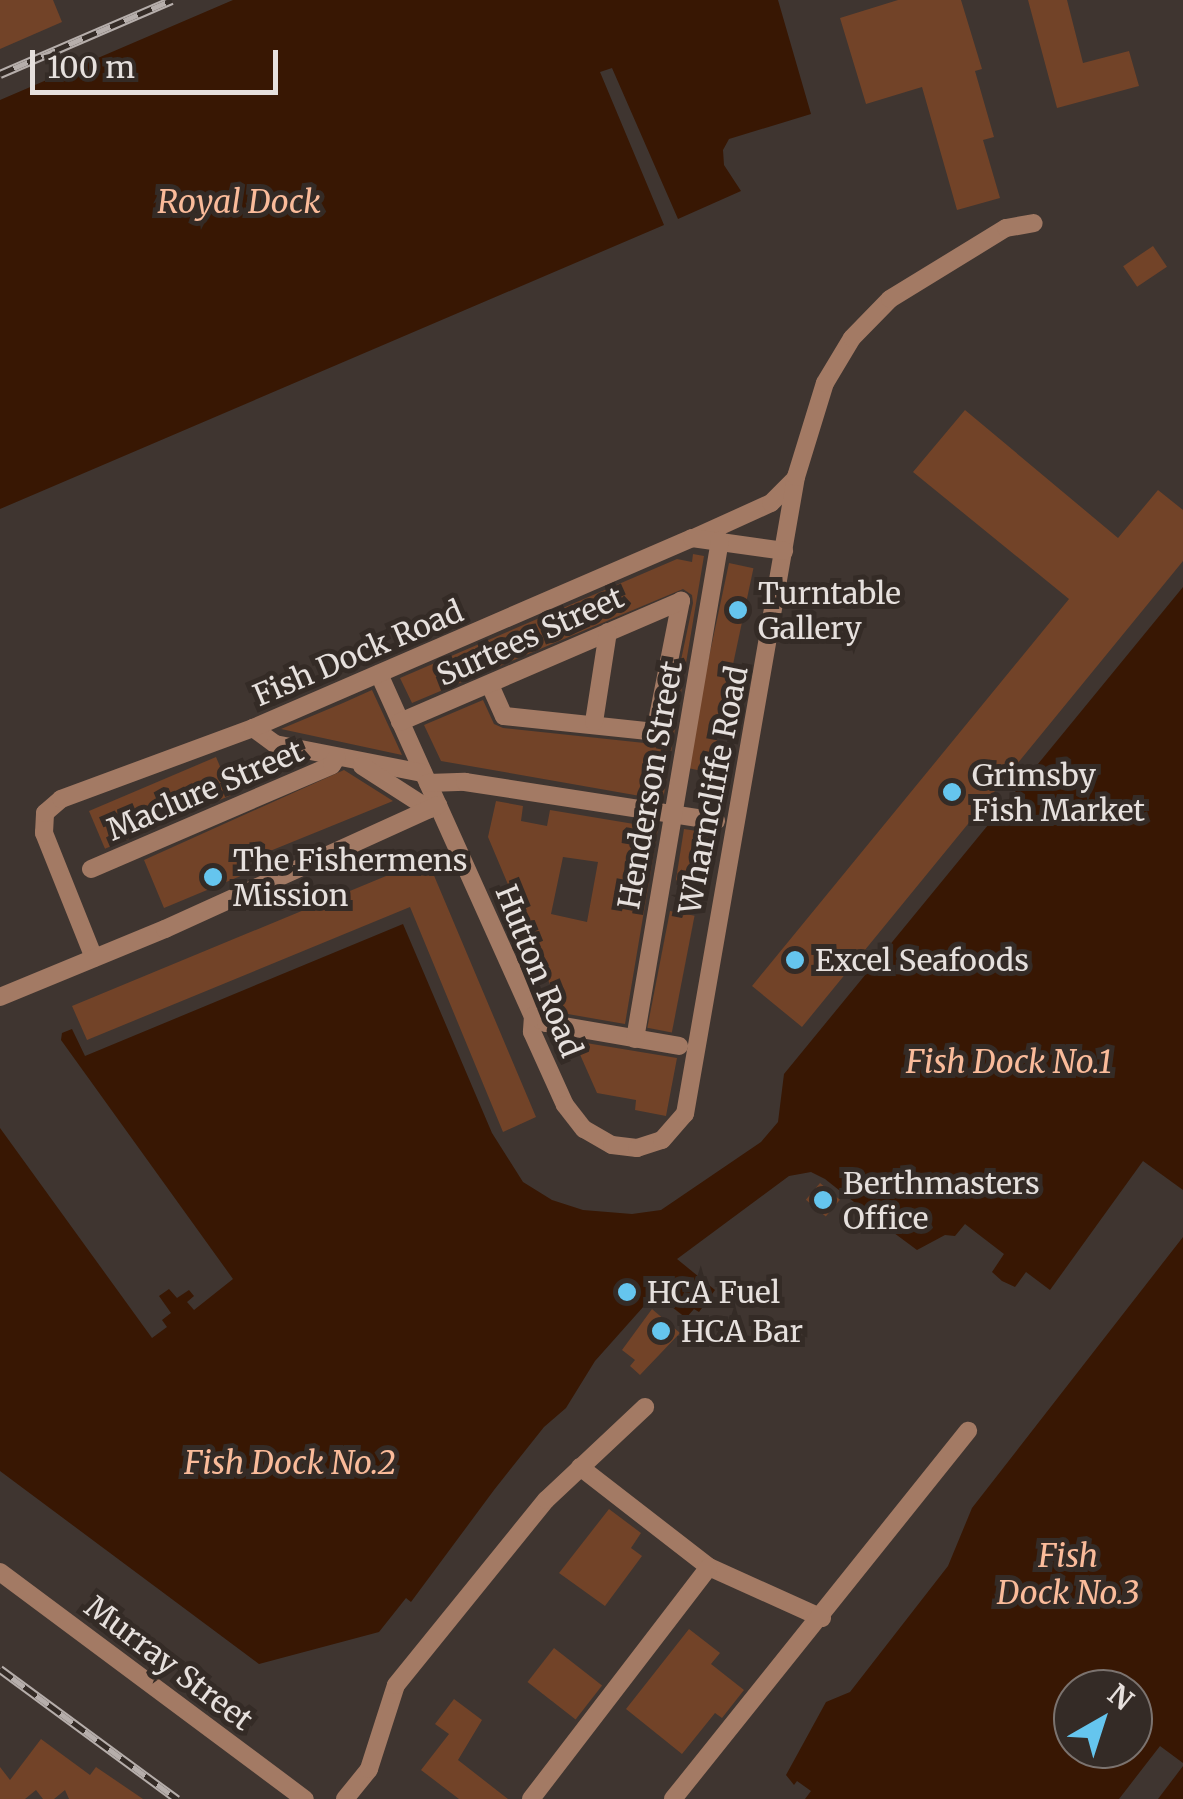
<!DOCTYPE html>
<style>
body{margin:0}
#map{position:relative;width:1183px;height:1799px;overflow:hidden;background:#3f3530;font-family:Merriweather,serif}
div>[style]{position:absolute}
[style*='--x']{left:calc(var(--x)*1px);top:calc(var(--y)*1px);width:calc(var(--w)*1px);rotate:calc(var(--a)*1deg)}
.water>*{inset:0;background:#381703}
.building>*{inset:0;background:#724328;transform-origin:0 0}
.street>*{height:18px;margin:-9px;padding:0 9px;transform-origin:9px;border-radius:9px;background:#a37a64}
.rail>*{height:9px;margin-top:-4.5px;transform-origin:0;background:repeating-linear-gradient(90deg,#342b26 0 15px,#b6aeab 0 30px);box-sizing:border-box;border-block:2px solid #b6aeab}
.dots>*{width:28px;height:28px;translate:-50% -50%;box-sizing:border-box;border:5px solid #342b26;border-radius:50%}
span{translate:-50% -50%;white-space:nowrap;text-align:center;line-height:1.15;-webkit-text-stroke:10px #342b26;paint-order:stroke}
.poi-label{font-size:30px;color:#e6e0dd}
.left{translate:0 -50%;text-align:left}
.street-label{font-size:30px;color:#e6e0dd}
.water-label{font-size:32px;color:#fabb9a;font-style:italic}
.north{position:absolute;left:1053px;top:1669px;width:100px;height:100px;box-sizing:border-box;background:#342b26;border:2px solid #7b736f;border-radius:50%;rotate:39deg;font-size:28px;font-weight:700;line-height:40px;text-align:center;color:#e6e0dd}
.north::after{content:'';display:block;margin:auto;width:35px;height:45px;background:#65c5ee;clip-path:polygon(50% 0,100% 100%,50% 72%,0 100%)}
.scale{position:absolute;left:30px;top:50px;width:248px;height:45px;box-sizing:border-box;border:5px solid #e6e0dd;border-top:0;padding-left:12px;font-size:30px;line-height:35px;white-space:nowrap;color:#e6e0dd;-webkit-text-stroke:8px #342b26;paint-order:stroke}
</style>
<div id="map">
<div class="water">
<div style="clip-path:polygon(233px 0,778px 0,811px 114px,729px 139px,723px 150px,724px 165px,741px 191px,678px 219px,612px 68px,600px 72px,664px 225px,0 509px,0 100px)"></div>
<div style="clip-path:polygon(1183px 587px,1183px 1190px,1143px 1161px,1050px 1290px,1026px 1272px,1015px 1287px,1002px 1281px,992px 1272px,1004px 1254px,965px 1224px,955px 1236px,945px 1235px,917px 1250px,886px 1227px,881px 1232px,861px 1223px,868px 1213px,825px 1179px,811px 1172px,789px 1176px,677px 1259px,715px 1290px,699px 1312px,694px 1309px,686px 1318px,658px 1296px,644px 1306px,595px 1361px,566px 1408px,544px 1427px,494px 1490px,411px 1602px,406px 1598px,379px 1632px,259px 1664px,0 1471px,0 1128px,152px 1338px,167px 1327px,162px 1320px,171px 1313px,159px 1296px,169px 1289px,177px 1298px,189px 1290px,194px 1296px,187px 1302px,194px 1310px,233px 1279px,61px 1040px,62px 1033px,72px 1029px,85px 1056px,403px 924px,492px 1133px,523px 1182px,552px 1200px,583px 1210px,632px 1214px,661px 1210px,761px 1142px,778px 1122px,784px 1074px)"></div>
<div style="clip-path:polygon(evenodd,1183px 1237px,1183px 1763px,1160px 1746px,1119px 1799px,805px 1799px,811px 1791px,797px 1781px,794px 1785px,786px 1775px,826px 1702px,850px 1692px,948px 1566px,972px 1508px,1183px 1237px,1073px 1689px,1133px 1689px,1133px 1749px,1073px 1749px,1073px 1689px)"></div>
<div style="clip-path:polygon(1183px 1766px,1183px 1799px,1158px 1799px)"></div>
</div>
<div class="building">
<div style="clip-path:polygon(0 0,53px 0,62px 22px,0 49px)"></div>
<div style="clip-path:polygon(898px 0,961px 0,982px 69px,975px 71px,994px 137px,983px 140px,1000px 198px,957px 210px,922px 87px,866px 104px,840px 18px)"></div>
<div style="clip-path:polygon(1028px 0,1067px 0,1083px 63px,1129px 51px,1139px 86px,1057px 108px)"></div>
<div style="left:1153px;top:246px;width:25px;height:36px;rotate:56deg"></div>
<div style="clip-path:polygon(965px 410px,1118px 538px,1158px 490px,1183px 510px,1183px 561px,802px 1027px,752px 986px,1069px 599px,913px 472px)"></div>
<div style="clip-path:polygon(693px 554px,704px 556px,663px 800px,441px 761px,424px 725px,483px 700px,494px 724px,503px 728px,654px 744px,664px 741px,693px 603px,692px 595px,683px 589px,412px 703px,400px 678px,677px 559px,692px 562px)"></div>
<div style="left:729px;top:563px;width:25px;height:209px;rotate:12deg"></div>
<div style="clip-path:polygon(372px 690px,402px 755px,281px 729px,343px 703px)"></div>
<div style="left:216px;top:757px;width:41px;height:138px;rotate:67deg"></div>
<div style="clip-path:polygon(344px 770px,393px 801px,238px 864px,243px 875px,164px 908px,144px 860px)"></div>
<div style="clip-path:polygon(evenodd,496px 801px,523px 806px,521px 821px,547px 826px,550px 810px,658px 828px,625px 1024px,562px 1013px,488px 837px,496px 801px,563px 857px,598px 862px,587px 922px,551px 914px,563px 857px)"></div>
<div style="left:684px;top:829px;width:26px;height:52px;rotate:9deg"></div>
<div style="clip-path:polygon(427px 859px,536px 1117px,503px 1132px,410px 907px,87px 1040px,72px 1006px)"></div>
<div style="left:670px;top:911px;width:25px;height:119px;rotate:11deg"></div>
<div style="clip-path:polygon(574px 1041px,677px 1058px,666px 1116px,635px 1110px,636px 1100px,597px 1093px)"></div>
<div style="left:820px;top:1183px;width:26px;height:22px;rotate:40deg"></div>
<div style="clip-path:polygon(652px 1309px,680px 1333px,640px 1375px,630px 1366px,635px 1360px,622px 1350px)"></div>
<div style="clip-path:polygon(609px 1509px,641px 1533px,631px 1548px,642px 1556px,605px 1606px,559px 1573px)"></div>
<div style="clip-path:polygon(689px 1629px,720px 1653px,711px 1664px,744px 1690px,722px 1718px,715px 1713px,682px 1754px,626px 1709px)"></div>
<div style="left:554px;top:1648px;width:61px;height:43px;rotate:38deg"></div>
<div style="clip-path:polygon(454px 1699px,482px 1720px,458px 1760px,508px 1799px,459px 1799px,421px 1770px,449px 1734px,435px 1724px)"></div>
<div style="clip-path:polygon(41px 1739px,90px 1775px,96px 1767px,143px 1799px,69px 1799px,65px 1790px,54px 1799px,43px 1799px,36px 1790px,25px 1799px,0 1799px,0 1767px,10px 1780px)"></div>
</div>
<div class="street">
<div style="--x:696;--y:537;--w:82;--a:-24.4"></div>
<div style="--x:771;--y:503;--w:31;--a:-45"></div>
<div style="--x:379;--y:674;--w:375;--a:65.8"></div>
<div style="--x:533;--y:1016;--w:16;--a:94"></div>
<div style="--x:532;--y:1032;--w:80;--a:65.7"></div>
<div style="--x:565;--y:1105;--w:31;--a:52"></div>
<div style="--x:584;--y:1129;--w:32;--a:30"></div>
<div style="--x:612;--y:1145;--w:25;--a:7"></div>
<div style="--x:637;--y:1148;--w:26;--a:-18"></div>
<div style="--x:662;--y:1140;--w:35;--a:-49"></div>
<div style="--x:685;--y:1114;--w:647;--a:-80.12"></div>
<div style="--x:796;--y:477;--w:98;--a:-72.9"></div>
<div style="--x:825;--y:383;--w:52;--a:-59"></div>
<div style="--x:852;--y:338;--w:54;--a:-45.7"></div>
<div style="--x:890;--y:299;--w:136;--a:-31.5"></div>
<div style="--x:1006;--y:228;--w:28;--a:-10"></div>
<div style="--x:490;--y:685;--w:34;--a:66"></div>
<div style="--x:504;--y:716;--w:152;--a:6"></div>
<div style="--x:655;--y:732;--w:134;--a:-78.8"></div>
<div style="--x:400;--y:722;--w:306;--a:-23.3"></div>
<div style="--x:594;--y:722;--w:91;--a:-81.2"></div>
<div style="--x:253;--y:728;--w:27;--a:36"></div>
<div style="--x:275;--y:744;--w:151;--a:11.1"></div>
<div style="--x:362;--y:766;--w:80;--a:32.7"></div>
<div style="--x:428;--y:783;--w:37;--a:-2"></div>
<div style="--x:465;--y:782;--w:254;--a:8.8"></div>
<div style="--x:91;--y:869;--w:262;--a:-23.3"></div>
<div style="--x:332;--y:765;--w:9;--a:-58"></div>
<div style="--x:94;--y:958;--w:135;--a:-111.8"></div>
<div style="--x:44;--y:833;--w:20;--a:-87"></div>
<div style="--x:45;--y:813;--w:21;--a:-41"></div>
<div style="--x:61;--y:799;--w:205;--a:-20.3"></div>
<div style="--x:253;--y:728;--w:478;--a:-23.4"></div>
<div style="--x:692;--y:538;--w:93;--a:8"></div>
<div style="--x:0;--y:997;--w:178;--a:-22.4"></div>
<div style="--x:165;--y:929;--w:300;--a:-24.4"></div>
<div style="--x:533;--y:1016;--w:15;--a:28"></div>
<div style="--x:546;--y:1023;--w:135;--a:9.8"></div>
<div style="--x:635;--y:1039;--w:506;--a:-80.33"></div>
<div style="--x:580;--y:1467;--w:163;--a:37.8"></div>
<div style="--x:709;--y:1567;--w:124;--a:24.3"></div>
<div style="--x:0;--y:1572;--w:380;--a:36.7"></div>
<div style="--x:345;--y:1799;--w:38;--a:-51"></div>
<div style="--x:369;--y:1769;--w:88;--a:-72.2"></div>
<div style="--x:396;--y:1685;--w:238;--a:-51"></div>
<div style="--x:546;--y:1500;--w:136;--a:-43.2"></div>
<div style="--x:531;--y:1799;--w:292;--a:-52.5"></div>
<div style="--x:673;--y:1799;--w:472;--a:-51.3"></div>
</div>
<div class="rail">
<div style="--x:0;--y:74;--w:187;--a:-23.3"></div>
<div style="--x:0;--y:1669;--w:220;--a:36.3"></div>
</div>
<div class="dots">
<div style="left:738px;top:610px;background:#65c5ee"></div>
<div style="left:952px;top:792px;background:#65c5ee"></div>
<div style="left:213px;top:877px;background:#65c5ee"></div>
<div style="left:795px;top:960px;background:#65c5ee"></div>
<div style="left:823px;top:1200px;background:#65c5ee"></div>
<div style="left:627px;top:1292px;background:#65c5ee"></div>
<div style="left:661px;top:1331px;background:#65c5ee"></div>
</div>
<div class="poi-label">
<span class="left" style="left:758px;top:610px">Turntable<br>Gallery</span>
<span class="left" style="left:972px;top:792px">Grimsby<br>Fish Market</span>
<span class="left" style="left:233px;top:877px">The Fishermens<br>Mission</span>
<span class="left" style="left:815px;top:960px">Excel Seafoods</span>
<span class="left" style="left:843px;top:1200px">Berthmasters<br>Office</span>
<span class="left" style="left:647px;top:1292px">HCA Fuel</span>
<span class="left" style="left:681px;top:1331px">HCA Bar</span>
</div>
<div class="street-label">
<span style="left:530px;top:636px;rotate:-24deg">Surtees Street</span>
<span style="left:358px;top:653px;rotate:-23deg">Fish Dock Road</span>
<span style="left:650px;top:785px;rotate:-80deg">Henderson Street</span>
<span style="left:205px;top:790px;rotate:-23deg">Maclure Street</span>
<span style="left:713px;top:790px;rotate:-79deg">Wharncliffe Road</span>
<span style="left:539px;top:971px;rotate:68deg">Hutton Road</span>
<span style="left:169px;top:1663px;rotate:37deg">Murray Street</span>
</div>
<div class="water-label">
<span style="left:239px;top:202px">Royal Dock</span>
<span style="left:1009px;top:1062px">Fish Dock No.1</span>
<span style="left:290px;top:1463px">Fish Dock No.2</span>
<span style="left:1068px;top:1575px">Fish<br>Dock No.3</span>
</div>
<div class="north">N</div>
<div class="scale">100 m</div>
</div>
